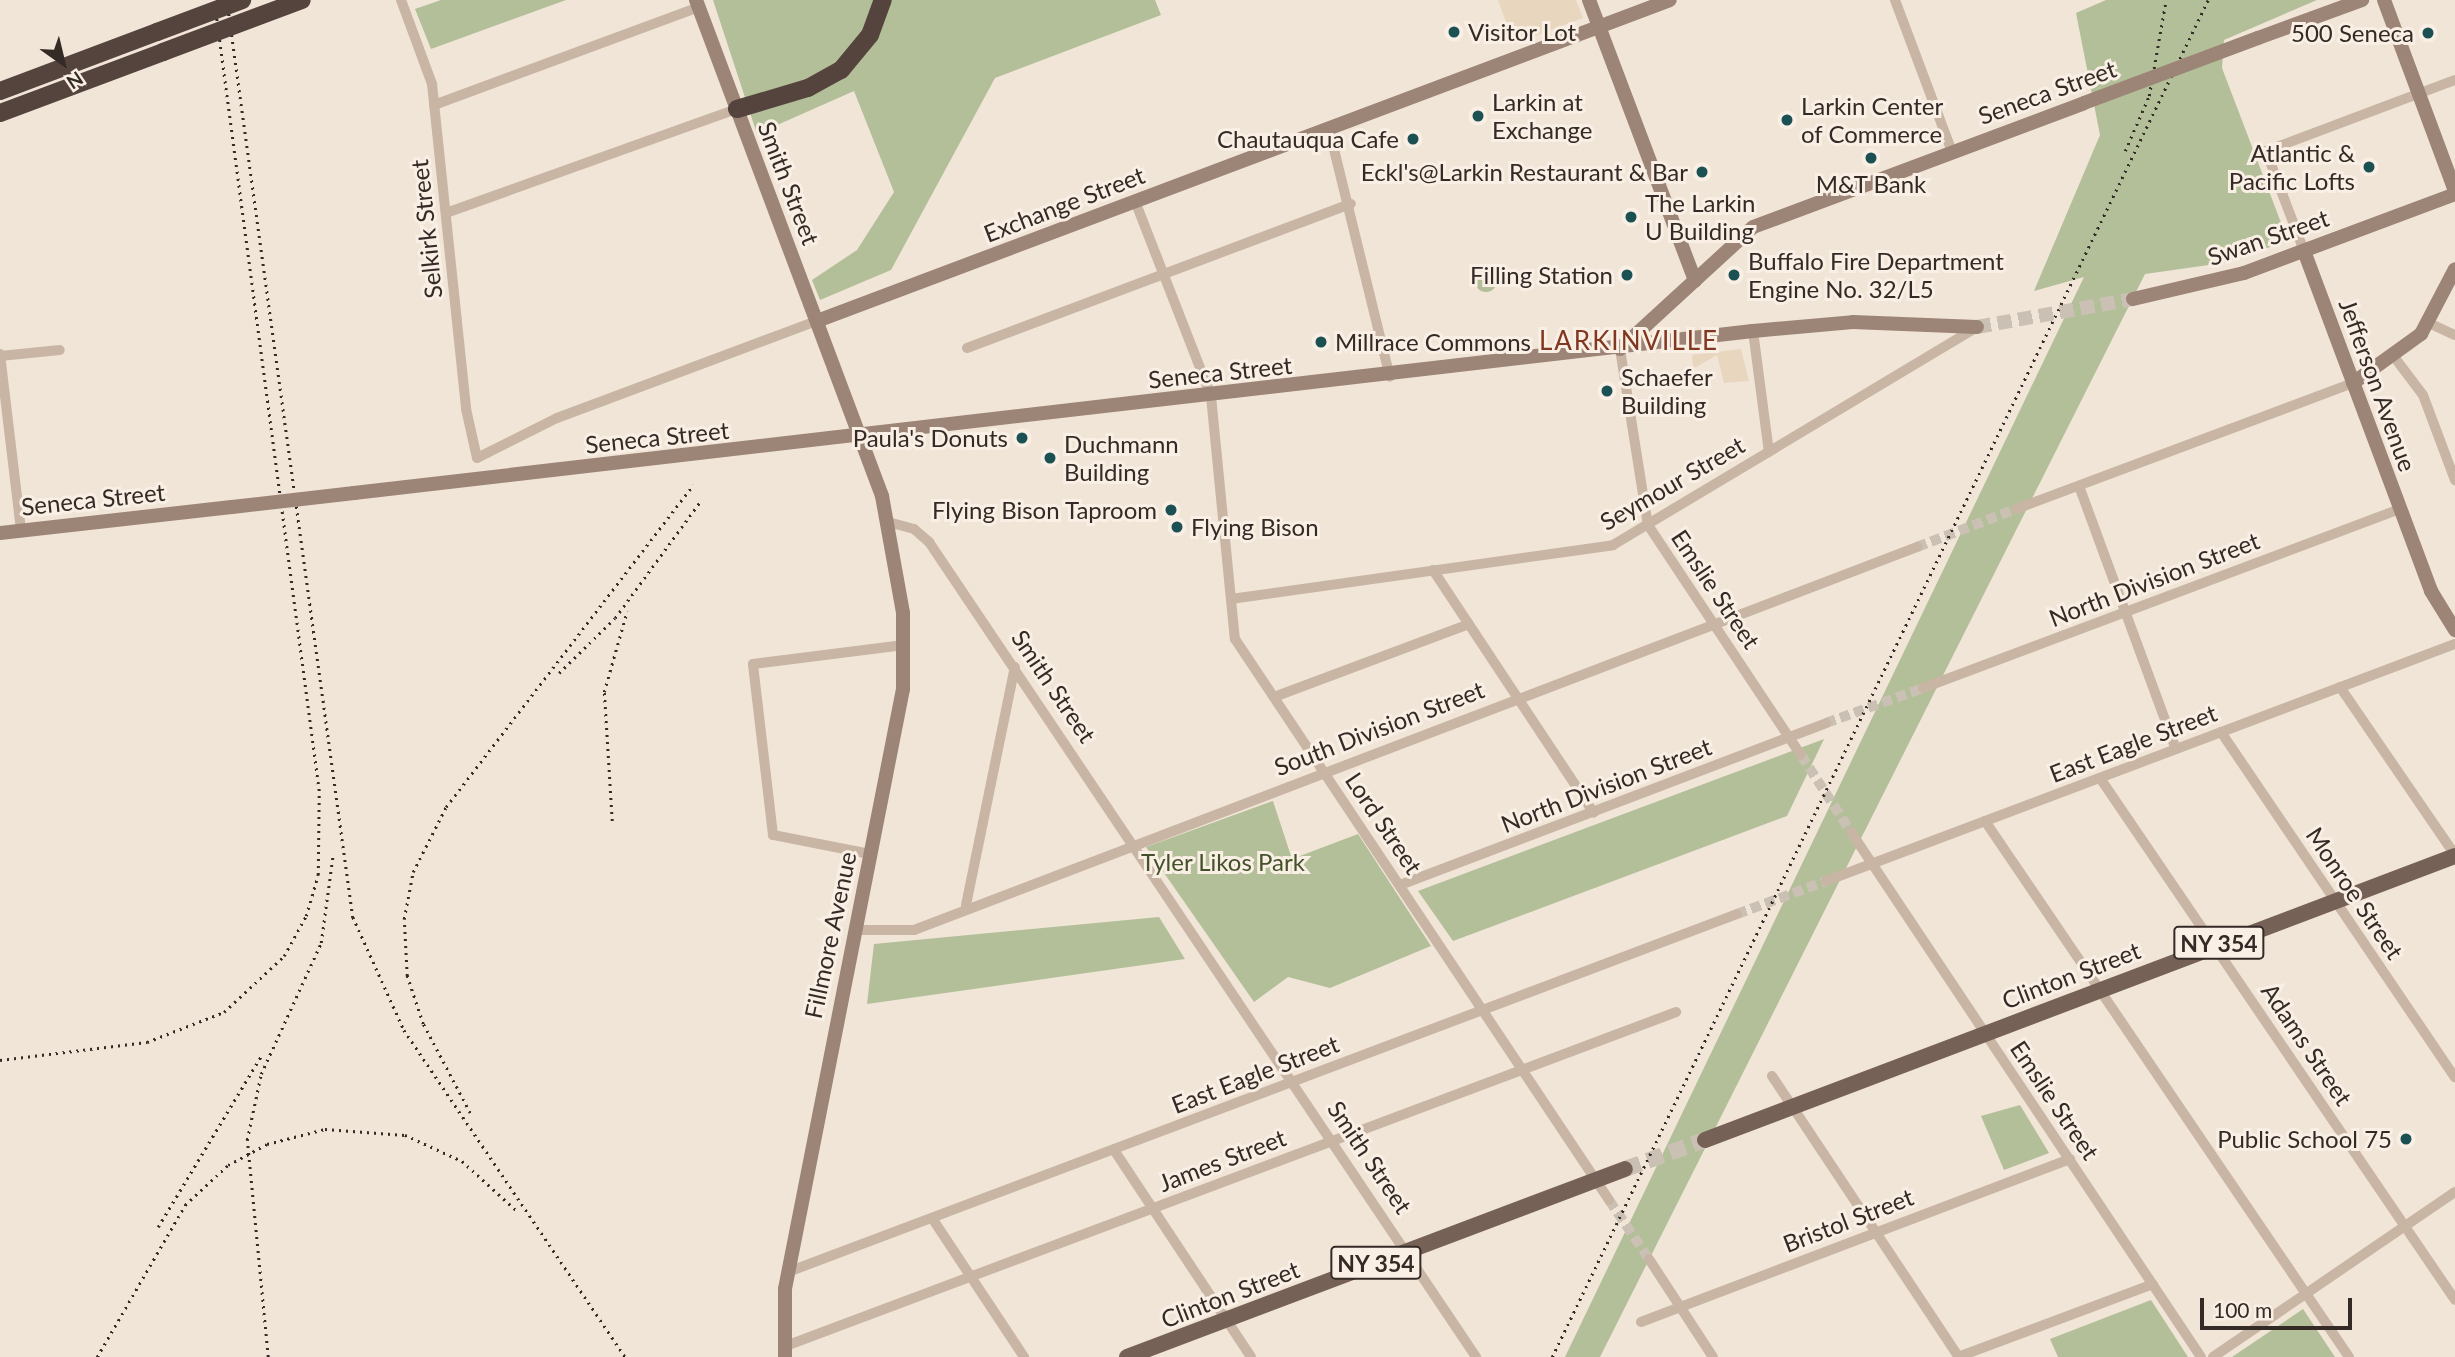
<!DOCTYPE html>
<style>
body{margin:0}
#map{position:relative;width:2455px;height:1357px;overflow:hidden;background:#f1e5d8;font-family:Lato,sans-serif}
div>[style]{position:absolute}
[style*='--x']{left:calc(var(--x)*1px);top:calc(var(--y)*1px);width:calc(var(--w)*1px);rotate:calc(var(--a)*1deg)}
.green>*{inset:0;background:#b2bf98}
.round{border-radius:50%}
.plaza>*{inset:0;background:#e9d6bf}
.street-tunnel>*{height:10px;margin-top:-5px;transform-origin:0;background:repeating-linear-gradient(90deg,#cbc0b4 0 10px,transparent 0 15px)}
.secondary-tunnel>*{height:14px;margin-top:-7px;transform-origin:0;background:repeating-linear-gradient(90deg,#cbc0b4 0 14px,transparent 0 21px)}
.primary-tunnel>*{height:16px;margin-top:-8px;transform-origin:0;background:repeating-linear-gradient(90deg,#cbc0b4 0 16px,transparent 0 24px)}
.street>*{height:10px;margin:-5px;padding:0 5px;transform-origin:5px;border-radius:5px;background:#c8b5a4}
.secondary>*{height:14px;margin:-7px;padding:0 7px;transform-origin:7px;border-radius:7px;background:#9c8476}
.primary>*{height:16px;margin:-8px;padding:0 8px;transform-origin:8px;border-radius:8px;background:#766157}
.highway>*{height:18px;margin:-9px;padding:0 9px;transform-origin:9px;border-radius:9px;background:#55443d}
.rail>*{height:2.5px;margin-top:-1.25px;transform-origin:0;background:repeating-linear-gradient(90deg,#342a26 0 2px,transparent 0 7px)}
.secondary-bridge>*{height:14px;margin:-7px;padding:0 7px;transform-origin:7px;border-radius:7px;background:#9c8476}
.highway-bridge>*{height:18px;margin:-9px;padding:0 9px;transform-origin:9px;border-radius:9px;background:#55443d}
.dots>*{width:19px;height:19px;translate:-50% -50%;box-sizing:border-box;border:4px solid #f9efe4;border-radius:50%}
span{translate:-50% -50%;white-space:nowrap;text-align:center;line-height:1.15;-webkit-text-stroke:6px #f9efe4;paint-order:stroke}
.shield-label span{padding:2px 5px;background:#f9efe4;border:2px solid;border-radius:5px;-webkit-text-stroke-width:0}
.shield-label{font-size:23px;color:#342a26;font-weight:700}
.poi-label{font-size:24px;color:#342a26}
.left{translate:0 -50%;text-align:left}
.right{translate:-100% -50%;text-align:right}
.street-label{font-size:24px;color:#342a26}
.park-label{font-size:24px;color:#43522a}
.neighbourhood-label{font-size:26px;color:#823720;letter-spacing:2px}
.north{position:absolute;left:28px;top:28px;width:70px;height:70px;-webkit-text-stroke:5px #f9efe4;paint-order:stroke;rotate:146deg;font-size:19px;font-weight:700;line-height:28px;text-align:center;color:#342a26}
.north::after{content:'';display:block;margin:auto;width:24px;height:32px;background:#342a26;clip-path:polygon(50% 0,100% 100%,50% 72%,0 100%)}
.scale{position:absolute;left:2200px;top:1298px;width:152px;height:32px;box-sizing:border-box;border:4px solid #342a26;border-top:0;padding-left:9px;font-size:21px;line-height:24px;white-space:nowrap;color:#342a26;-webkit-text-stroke:5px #f9efe4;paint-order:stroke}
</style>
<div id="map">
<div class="green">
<div style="clip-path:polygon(441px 0,566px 0,431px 49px,415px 9px)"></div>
<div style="clip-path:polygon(713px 0,1155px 0,1161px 15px,995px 78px,891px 270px,820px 300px,812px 280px,857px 250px,894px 192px,854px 91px,757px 134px)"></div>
<div style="clip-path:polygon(2106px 0,2317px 0,2224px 40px,2222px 68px,2288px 241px,2223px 263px,2145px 274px,1600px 1357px,1565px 1357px,2084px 277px,2034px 291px,2100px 135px,2076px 13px)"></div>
<div class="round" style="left:1475px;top:270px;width:22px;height:22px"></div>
<div style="clip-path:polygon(1824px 739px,1787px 816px,1453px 941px,1418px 891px)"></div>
<div style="clip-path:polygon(1273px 801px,1292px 859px,1358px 834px,1431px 946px,1330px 988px,1288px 977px,1254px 1002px,1146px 847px)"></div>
<div style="clip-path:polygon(1159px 917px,1185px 959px,867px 1004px,874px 944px)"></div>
<div style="clip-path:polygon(2020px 1105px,2049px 1153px,2004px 1170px,1981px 1116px)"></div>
<div style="clip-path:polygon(2151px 1300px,2188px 1357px,2058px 1357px,2050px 1339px)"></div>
<div style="clip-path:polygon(2303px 1309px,2335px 1357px,2232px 1357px)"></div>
</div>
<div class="plaza">
<div style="clip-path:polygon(1498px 0,1576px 0,1583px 18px,1514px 44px)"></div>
<div style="clip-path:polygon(1741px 349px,1749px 381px,1724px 383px,1717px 355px,1693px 369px,1692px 355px)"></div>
</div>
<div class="street-tunnel">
<div style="--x:1917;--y:547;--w:106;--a:-21"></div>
<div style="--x:1826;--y:723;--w:103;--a:-19.8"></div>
<div style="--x:1801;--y:755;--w:92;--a:57"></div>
<div style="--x:1737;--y:914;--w:95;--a:-20.3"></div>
<div style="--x:1609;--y:1200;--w:71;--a:55.9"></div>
</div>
<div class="secondary-tunnel">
<div style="--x:1977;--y:327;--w:158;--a:-10.2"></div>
</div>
<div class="primary-tunnel">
<div style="--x:1625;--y:1169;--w:85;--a:-19.9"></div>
</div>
<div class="street">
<div style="--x:401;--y:0;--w:90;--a:69.7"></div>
<div style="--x:432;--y:84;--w:327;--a:84"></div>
<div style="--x:466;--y:409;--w:50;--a:77.3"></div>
<div style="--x:477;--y:458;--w:89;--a:-26.6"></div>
<div style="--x:557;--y:418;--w:278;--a:-20.5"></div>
<div style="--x:1895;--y:0;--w:162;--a:69.4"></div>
<div style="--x:434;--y:105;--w:283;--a:-20.3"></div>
<div style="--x:1329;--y:129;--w:255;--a:76.2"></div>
<div style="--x:1135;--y:201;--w:209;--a:68.7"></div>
<div style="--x:1211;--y:396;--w:244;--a:84.4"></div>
<div style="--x:1235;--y:639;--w:674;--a:56.31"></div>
<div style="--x:446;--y:213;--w:309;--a:-19.7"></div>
<div style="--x:2304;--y:251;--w:107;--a:-110.8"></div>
<div style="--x:2266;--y:151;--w:202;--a:-20.6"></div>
<div style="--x:2431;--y:324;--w:26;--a:25"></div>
<div style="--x:1753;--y:331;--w:122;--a:82.5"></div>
<div style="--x:967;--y:348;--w:410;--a:-20.6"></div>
<div style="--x:1620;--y:349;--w:178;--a:81"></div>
<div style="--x:1648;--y:525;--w:276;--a:56.4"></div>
<div style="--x:0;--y:354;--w:178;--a:83.2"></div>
<div style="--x:0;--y:356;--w:60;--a:-5.7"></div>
<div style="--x:2395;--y:358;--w:46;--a:52.9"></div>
<div style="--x:2423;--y:395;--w:91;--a:69.4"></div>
<div style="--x:2079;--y:486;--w:280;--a:69.8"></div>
<div style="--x:2016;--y:509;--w:360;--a:-20.5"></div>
<div style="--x:888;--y:522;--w:27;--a:15"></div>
<div style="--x:914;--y:529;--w:20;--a:41"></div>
<div style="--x:929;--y:542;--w:982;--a:56.13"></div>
<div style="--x:1433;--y:570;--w:291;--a:56.5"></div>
<div style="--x:1231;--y:599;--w:386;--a:-8"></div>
<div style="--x:1613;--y:545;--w:422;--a:-30.9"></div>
<div style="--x:2340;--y:687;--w:204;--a:55.6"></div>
<div style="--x:1923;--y:688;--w:509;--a:-20.57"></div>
<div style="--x:1274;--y:697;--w:208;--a:-20.5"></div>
<div style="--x:2221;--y:732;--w:417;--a:55.9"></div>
<div style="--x:2100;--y:778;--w:631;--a:55.78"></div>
<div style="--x:1985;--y:821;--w:648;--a:55.82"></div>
<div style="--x:1851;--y:832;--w:631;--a:56.31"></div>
<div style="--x:870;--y:854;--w:99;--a:-168.9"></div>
<div style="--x:773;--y:835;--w:172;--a:-96.7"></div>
<div style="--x:753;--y:664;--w:152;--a:-7.2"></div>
<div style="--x:1826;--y:881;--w:672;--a:-20.65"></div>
<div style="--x:1400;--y:885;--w:456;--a:-20.8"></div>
<div style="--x:966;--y:905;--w:243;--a:-78.4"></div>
<div style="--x:854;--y:930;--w:60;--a:0"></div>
<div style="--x:914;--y:930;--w:1074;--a:-20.9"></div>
<div style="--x:1772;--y:1076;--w:338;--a:56.4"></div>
<div style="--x:1114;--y:1150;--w:248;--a:56.5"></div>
<div style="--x:932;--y:1218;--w:167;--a:56.5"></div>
<div style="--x:1649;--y:1259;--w:117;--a:56.9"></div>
<div style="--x:788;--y:1272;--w:1014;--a:-20.67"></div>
<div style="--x:1641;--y:1322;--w:459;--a:-20.8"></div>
<div style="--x:783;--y:1347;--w:954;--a:-20.56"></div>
<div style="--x:1958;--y:1357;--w:208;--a:-20.5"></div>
<div style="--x:2213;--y:1357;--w:293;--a:-34.3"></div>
</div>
<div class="secondary">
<div style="--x:696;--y:0;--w:530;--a:69.44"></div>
<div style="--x:882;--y:496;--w:119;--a:79.8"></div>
<div style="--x:903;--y:613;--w:76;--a:90"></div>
<div style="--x:903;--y:689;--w:611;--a:101.13"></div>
<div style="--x:785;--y:1289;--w:68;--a:90"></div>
<div style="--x:1589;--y:0;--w:300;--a:69.3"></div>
<div style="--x:2384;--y:0;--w:204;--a:69.6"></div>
<div style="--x:2258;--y:38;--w:111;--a:-20.1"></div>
<div style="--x:2304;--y:251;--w:363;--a:69.5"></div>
<div style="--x:2431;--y:591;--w:46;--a:58.4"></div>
<div style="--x:2133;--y:299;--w:114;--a:-13.2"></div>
<div style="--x:2244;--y:273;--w:225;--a:-20.5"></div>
<div style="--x:817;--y:321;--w:911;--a:-20.62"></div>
<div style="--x:1620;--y:349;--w:180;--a:-42.5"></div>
<div style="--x:1753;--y:227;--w:353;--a:-20.5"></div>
<div style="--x:2353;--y:383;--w:84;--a:-35.8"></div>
<div style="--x:2421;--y:334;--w:73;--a:-62.4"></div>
<div style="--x:354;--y:493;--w:1408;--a:-6.61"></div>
<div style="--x:1753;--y:331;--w:100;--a:-5.1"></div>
<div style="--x:1853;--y:322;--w:124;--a:2.3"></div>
<div style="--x:0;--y:533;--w:233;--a:-6.4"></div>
</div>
<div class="primary">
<div style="--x:1705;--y:1140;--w:802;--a:-20.74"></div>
<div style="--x:1127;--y:1357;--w:532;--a:-20.68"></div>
</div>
<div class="highway">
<div style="--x:0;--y:91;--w:168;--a:-20.6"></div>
<div style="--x:737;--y:109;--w:74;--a:-16.5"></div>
<div style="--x:808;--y:88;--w:38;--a:-29"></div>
<div style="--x:841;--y:70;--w:45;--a:-50.4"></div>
<div style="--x:870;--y:35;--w:37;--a:-70"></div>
<div style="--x:0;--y:113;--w:174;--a:-20.5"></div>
</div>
<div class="rail">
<div style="--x:227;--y:0;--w:926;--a:82.18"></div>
<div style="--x:353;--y:917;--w:124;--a:65.7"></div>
<div style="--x:404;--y:1030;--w:395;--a:55.9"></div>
<div style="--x:2125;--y:151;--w:60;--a:-66.4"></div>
<div style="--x:2149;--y:96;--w:97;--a:-80"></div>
<div style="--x:559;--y:673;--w:78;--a:-44.5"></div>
<div style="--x:615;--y:618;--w:144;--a:-53.8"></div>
<div style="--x:612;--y:821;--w:129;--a:-93.5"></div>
<div style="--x:604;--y:692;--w:84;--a:-74.1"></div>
<div style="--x:0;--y:1060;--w:148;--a:-7"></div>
<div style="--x:147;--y:1042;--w:83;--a:-21.3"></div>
<div style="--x:224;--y:1012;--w:82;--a:-43"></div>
<div style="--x:284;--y:956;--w:46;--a:-61.2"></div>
<div style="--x:306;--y:916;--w:43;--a:-73.7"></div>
<div style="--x:318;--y:875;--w:84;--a:-89.3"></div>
<div style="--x:319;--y:791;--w:798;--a:-97.56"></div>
<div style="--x:470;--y:1113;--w:101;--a:-117.8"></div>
<div style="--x:423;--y:1024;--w:51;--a:-108.4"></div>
<div style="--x:407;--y:976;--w:57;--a:-93"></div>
<div style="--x:404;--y:919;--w:48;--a:-79.2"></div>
<div style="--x:413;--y:872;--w:73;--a:-63.1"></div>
<div style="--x:446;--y:807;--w:406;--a:-52.5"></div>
<div style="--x:158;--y:1227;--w:200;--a:-58.9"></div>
<div style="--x:97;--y:1357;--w:176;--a:-59.9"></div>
<div style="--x:185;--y:1205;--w:59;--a:-42.9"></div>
<div style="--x:228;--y:1165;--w:44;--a:-28.3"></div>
<div style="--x:267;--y:1144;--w:60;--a:-14.5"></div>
<div style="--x:325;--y:1129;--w:80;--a:4.3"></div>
<div style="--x:405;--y:1135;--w:63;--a:24.5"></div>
<div style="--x:462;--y:1161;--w:73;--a:42.2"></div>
<div style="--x:268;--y:1357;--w:218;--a:-95.5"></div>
<div style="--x:247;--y:1140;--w:67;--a:-78"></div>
<div style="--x:261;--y:1074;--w:144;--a:-65.4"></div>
<div style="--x:321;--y:943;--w:90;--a:-82.3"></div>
<div style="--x:1552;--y:1357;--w:1507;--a:-64.2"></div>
</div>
<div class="secondary-bridge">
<div style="--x:2084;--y:103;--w:186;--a:-20.5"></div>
<div style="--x:232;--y:507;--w:123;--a:-6.5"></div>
</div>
<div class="highway-bridge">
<div style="--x:157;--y:32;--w:91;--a:-20.6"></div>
<div style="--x:163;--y:52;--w:148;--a:-20.5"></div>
</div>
<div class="dots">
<div style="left:1454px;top:32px;background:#1c5154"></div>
<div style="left:2428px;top:33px;background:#1c5154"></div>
<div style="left:1478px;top:116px;background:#1c5154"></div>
<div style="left:1787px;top:120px;background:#1c5154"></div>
<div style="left:1413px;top:139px;background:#1c5154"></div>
<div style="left:1871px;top:158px;background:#1c5154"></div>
<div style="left:2369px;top:167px;background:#1c5154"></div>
<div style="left:1702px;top:172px;background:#1c5154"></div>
<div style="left:1631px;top:217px;background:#1c5154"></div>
<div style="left:1627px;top:275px;background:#1c5154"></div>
<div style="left:1734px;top:275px;background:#1c5154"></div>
<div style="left:1321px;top:342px;background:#1c5154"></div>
<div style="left:1607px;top:391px;background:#1c5154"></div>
<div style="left:1022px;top:438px;background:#1c5154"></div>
<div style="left:1050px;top:458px;background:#1c5154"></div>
<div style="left:1171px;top:510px;background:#1c5154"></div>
<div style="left:1177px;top:527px;background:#1c5154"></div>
<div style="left:2406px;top:1139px;background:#1c5154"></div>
</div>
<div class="shield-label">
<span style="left:2219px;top:943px">NY 354</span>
<span style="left:1376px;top:1263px">NY 354</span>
</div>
<div class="poi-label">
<span class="left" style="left:1468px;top:32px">Visitor Lot</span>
<span class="right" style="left:2414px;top:33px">500 Seneca</span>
<span class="left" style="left:1492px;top:116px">Larkin at<br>Exchange</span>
<span class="left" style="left:1801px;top:120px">Larkin Center<br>of Commerce</span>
<span class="right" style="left:1399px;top:139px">Chautauqua Cafe</span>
<span class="right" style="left:2355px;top:167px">Atlantic &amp;<br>Pacific Lofts</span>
<span class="right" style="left:1688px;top:172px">Eckl's@Larkin Restaurant &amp; Bar</span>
<span style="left:1871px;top:184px">M&amp;T Bank</span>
<span class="left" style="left:1645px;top:217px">The Larkin<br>U Building</span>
<span class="left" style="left:1748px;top:275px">Buffalo Fire Department<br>Engine No. 32/L5</span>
<span class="right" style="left:1613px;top:275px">Filling Station</span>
<span class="left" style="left:1335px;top:342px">Millrace Commons</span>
<span class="left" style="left:1621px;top:391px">Schaefer<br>Building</span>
<span class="right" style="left:1008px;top:438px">Paula's Donuts</span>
<span class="left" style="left:1064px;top:458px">Duchmann<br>Building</span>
<span class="right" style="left:1157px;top:510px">Flying Bison Taproom</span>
<span class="left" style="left:1191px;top:527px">Flying Bison</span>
<span class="right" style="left:2392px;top:1139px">Public School 75</span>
</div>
<div class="street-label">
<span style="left:2047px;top:92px;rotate:-20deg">Seneca Street</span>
<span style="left:789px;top:183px;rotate:69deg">Smith Street</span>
<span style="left:1064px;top:204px;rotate:-21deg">Exchange Street</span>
<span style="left:426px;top:229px;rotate:-96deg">Selkirk Street</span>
<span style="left:2268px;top:237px;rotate:-19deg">Swan Street</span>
<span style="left:1220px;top:372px;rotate:-6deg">Seneca Street</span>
<span style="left:2378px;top:385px;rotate:70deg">Jefferson Avenue</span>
<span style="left:657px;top:437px;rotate:-6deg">Seneca Street</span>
<span style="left:1672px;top:483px;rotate:-30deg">Seymour Street</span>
<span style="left:93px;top:499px;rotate:-6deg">Seneca Street</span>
<span style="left:2154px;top:579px;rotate:-21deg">North Division Street</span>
<span style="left:1716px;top:589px;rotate:56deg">Emslie Street</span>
<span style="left:1054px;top:686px;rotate:56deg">Smith Street</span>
<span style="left:1379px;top:728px;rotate:-21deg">South Division Street</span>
<span style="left:2133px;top:743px;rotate:-21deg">East Eagle Street</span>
<span style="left:1606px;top:785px;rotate:-21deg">North Division Street</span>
<span style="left:1384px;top:823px;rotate:56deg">Lord Street</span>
<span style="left:2355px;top:893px;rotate:56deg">Monroe Street</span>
<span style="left:830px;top:935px;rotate:-78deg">Fillmore Avenue</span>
<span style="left:2071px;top:975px;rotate:-21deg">Clinton Street</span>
<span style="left:2307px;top:1044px;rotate:56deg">Adams Street</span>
<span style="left:1255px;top:1074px;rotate:-21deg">East Eagle Street</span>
<span style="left:2055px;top:1100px;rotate:56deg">Emslie Street</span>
<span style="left:1370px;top:1157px;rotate:56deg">Smith Street</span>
<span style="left:1222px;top:1160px;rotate:-21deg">James Street</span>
<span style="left:1848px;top:1220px;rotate:-21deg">Bristol Street</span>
<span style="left:1230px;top:1294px;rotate:-21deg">Clinton Street</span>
</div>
<div class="park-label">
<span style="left:1223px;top:862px">Tyler Likos Park</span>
</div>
<div class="neighbourhood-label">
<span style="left:1629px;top:341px">LARKINVILLE</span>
</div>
<div class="north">N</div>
<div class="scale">100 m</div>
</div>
